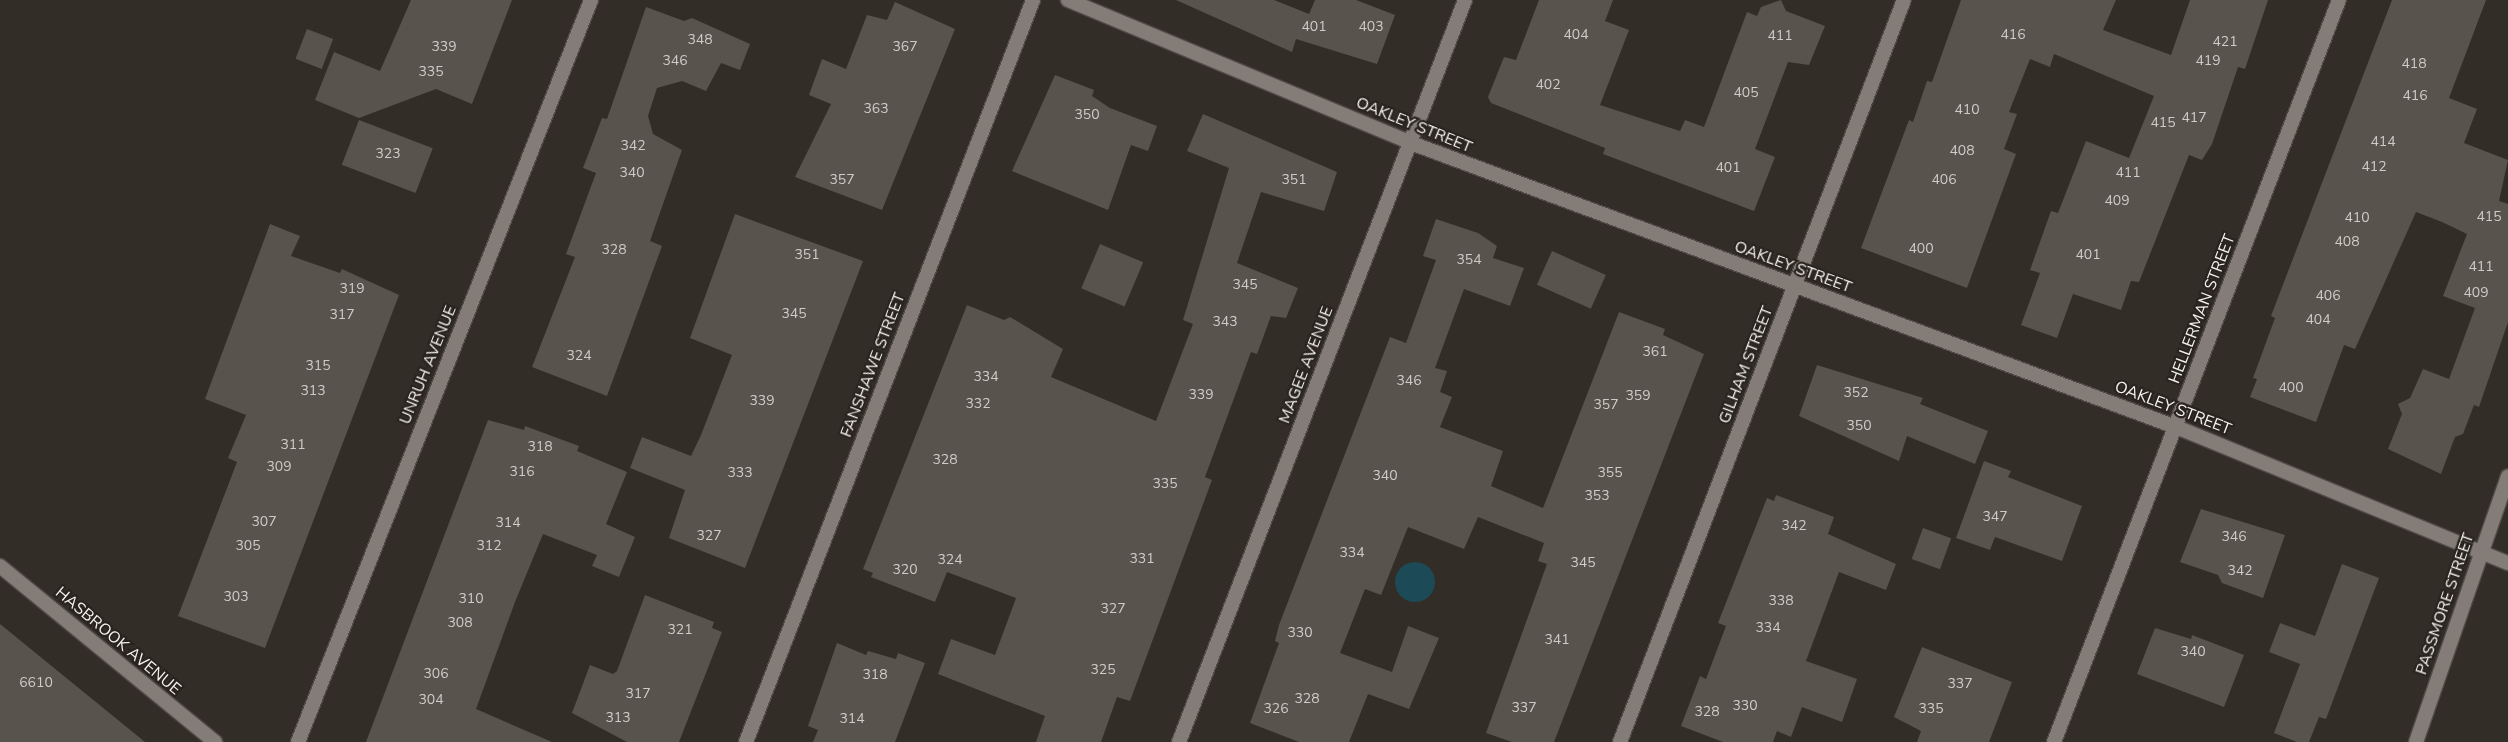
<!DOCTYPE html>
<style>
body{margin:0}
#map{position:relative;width:2508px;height:742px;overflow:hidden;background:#332d28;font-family:"Nunito Sans",sans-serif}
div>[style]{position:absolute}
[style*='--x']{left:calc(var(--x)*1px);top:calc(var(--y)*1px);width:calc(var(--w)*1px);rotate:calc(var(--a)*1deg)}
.water>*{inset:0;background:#1d4a57}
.round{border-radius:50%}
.building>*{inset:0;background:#58534c;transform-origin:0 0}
.roads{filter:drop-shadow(1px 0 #504b47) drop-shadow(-1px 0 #504b47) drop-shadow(0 1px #504b47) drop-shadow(0 -1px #504b47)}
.minor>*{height:14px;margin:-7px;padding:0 7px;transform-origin:7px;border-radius:7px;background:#847d77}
span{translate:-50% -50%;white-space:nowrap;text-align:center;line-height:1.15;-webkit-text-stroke:4.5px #29241e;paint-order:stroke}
.number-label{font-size:14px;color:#cfccc7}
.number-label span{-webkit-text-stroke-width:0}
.street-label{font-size:16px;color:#f7f4f0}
</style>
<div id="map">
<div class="water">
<div class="round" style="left:1395px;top:562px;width:40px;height:40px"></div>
</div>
<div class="building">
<div style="clip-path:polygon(411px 0,512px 0,472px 104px,436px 89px,359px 118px,315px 100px,334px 52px,380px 71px)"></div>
<div style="clip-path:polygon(1176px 0,1274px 0,1309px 14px,1315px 0,1356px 0,1395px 15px,1377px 64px,1296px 39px,1292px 52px)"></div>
<div style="clip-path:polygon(1539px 0,1613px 0,1605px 21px,1629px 30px,1600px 105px,1680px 131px,1685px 120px,1704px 127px,1747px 12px,1757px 16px,1761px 7px,1781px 0,1786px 11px,1825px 26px,1809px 65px,1788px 62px,1755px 149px,1775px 157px,1754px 211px,1603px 154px,1605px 148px,1491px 103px,1488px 97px,1504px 57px,1516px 60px)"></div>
<div style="clip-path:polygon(1961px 0,2116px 0,2103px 30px,2171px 55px,2190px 0,2268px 0,2245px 69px,2238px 67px,2212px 144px,2202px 160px,2189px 155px,2139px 282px,2131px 281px,2121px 310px,2073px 294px,2057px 338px,2021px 325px,2040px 273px,2030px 270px,2051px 211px,2058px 213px,2086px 141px,2129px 158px,2154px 96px,2054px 54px,2050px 67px,2030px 59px,2009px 112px,2017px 114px,2004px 149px,2016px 154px,1967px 288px,1861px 248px,1909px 120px,1913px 122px,1927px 81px,1932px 82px)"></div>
<div style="clip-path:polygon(2392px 0,2486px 0,2449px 98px,2477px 109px,2464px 143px,2508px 160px,2499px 201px,2508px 204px,2508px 322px,2479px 407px,2474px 405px,2463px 434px,2455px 437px,2441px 474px,2388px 449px,2402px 414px,2398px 404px,2410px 398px,2423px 369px,2449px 379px,2475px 308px,2443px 296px,2467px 234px,2442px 222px,2416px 212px,2355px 349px,2344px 345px,2316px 422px,2250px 397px,2257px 379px,2253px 378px,2275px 318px,2271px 316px)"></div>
<div style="clip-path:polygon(895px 2px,955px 29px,882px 210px,795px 177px,831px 104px,809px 95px,822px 59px,846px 69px,867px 15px,887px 20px)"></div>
<div style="clip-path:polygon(646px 7px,684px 21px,692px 18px,750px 44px,740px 70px,721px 63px,706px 91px,682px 81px,657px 88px,648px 116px,653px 134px,682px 150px,650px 241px,662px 246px,607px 396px,532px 367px,575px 257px,566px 254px,596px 173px,583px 168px,602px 118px,607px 119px)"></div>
<div style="left:307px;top:29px;width:28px;height:32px;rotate:21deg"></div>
<div style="clip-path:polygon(1055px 75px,1094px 90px,1092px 96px,1110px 108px,1157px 126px,1148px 151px,1131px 145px,1108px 210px,1012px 171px)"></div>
<div style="clip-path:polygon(1203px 114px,1337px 172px,1324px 211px,1261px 192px,1237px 263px,1298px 288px,1286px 318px,1271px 316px,1257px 354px,1251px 352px,1205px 477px,1212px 480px,1130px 701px,1117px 697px,1101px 742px,1036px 742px,1045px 716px,938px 674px,951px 639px,995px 655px,1016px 598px,947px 572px,935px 602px,871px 577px,873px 573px,863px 569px,967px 305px,1004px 320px,1010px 317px,1063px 349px,1051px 377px,1156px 421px,1193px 324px,1183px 320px,1229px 168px,1187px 151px)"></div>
<div style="left:359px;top:120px;width:79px;height:48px;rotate:21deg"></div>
<div style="clip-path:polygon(735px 214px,863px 261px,745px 568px,669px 538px,685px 490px,630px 468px,642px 437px,691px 456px,701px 435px,732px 355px,690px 338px)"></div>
<div style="clip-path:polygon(1436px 219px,1478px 233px,1497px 246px,1493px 258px,1524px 268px,1510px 306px,1464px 289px,1435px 368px,1447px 371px,1440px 392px,1452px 397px,1440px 427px,1503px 451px,1491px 486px,1543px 508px,1619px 312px,1665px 329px,1663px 335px,1704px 354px,1554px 742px,1512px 742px,1486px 733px,1547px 564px,1538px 561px,1544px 543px,1478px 517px,1464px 549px,1408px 527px,1381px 595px,1365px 589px,1340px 653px,1392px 672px,1408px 626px,1439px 638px,1409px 709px,1368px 694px,1349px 742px,1299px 742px,1250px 723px,1279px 643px,1275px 641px,1279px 625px,1390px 337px,1406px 343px,1436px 260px,1423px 256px)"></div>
<div style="clip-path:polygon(270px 224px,300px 236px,291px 256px,340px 273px,342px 269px,399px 295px,265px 648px,178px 616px,237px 462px,228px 458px,246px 415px,205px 399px)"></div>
<div style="left:1100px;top:244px;width:47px;height:48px;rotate:23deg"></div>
<div style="left:1552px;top:251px;width:59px;height:37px;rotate:24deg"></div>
<div style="clip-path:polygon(1817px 365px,1923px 398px,1920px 404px,1988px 431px,1975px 464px,1907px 436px,1899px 461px,1799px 416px)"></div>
<div style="clip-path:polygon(488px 420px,524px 430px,525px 426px,579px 446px,577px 451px,627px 472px,606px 524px,635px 537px,619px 577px,592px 566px,597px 555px,543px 534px,515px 602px,476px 709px,552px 742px,366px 742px)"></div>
<div style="clip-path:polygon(1984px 461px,2011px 471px,2008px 477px,2082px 506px,2062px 561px,1995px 537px,1990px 550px,1956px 538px)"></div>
<div style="clip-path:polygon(1776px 495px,1834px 517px,1828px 534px,1896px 564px,1886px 590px,1839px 572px,1806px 661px,1857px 679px,1842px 722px,1802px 707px,1791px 737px,1777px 731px,1773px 742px,1723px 742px,1681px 726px,1700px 676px,1706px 679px,1726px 626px,1718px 623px,1767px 498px,1774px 501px)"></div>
<div style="clip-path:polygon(2201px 509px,2285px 535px,2263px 598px,2222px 583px,2218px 575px,2180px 562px)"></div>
<div style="left:1923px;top:528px;width:30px;height:33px;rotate:20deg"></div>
<div style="clip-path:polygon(2342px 564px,2379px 578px,2326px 719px,2319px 717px,2309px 742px,2297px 742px,2274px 733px,2300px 664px,2269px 652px,2280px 623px,2315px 636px)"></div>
<div style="clip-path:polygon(645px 595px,714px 622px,712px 628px,722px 632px,679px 742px,627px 742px,572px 713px,590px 665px,613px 674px,617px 671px)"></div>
<div style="clip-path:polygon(0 624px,145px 742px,0 742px)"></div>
<div style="clip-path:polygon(2155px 628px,2191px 639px,2192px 635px,2244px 655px,2224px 707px,2137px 674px)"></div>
<div style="clip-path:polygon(837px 643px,866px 655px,868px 651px,896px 659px,898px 653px,925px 663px,895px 742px,813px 742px,818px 730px,808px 726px)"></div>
<div style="clip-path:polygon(1922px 647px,2012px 682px,1989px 742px,1917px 742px,1921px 731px,1894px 717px)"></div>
</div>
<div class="roads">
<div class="minor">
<div style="--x:1068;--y:0;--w:372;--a:22.6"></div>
<div style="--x:1411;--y:143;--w:816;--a:20.37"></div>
<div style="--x:2176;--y:427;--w:359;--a:22.3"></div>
<div style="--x:0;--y:566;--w:278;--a:39.3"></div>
<div style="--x:298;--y:742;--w:798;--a:-68.45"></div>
<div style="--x:746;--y:742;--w:796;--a:-68.85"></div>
<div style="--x:1179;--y:742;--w:795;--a:-68.92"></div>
<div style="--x:1620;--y:742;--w:794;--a:-69.06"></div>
<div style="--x:2054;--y:742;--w:795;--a:-68.99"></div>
<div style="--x:2416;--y:742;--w:281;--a:-70.9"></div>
</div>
</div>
<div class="number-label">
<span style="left:1314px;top:27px">401</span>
<span style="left:1371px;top:27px">403</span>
<span style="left:1576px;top:35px">404</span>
<span style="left:2013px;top:35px">416</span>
<span style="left:1780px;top:36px">411</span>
<span style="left:700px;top:40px">348</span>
<span style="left:2225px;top:42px">421</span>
<span style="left:444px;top:47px">339</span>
<span style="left:905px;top:47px">367</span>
<span style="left:675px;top:61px">346</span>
<span style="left:2208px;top:61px">419</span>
<span style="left:2414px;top:64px">418</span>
<span style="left:431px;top:72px">335</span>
<span style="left:1548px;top:85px">402</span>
<span style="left:1746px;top:93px">405</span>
<span style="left:2415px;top:96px">416</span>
<span style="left:876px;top:109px">363</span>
<span style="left:1967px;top:110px">410</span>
<span style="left:1087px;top:115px">350</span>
<span style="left:2194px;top:118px">417</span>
<span style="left:2163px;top:123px">415</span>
<span style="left:2383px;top:142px">414</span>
<span style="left:633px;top:146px">342</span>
<span style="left:1962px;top:151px">408</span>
<span style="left:388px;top:154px">323</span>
<span style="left:2374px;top:167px">412</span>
<span style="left:1728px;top:168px">401</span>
<span style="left:632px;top:173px">340</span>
<span style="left:2128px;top:173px">411</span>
<span style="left:842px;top:180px">357</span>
<span style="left:1294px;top:180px">351</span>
<span style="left:1944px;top:180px">406</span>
<span style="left:2117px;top:201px">409</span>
<span style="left:2489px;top:217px">415</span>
<span style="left:2357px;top:218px">410</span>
<span style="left:2347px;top:242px">408</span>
<span style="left:1921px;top:249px">400</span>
<span style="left:614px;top:250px">328</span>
<span style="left:807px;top:255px">351</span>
<span style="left:2088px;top:255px">401</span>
<span style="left:1469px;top:260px">354</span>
<span style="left:2481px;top:267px">411</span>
<span style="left:1245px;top:285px">345</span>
<span style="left:352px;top:289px">319</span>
<span style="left:2476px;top:293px">409</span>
<span style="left:2328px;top:296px">406</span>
<span style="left:794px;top:314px">345</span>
<span style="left:342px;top:315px">317</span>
<span style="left:2318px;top:320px">404</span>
<span style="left:1225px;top:322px">343</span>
<span style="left:1655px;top:352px">361</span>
<span style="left:579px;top:356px">324</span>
<span style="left:318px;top:366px">315</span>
<span style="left:986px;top:377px">334</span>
<span style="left:1409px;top:381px">346</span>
<span style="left:2291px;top:388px">400</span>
<span style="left:313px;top:391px">313</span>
<span style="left:1856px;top:393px">352</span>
<span style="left:1201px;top:395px">339</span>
<span style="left:1638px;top:396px">359</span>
<span style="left:762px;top:401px">339</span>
<span style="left:978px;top:404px">332</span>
<span style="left:1606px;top:405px">357</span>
<span style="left:1859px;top:426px">350</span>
<span style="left:293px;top:445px">311</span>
<span style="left:540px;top:447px">318</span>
<span style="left:945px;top:460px">328</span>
<span style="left:279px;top:467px">309</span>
<span style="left:522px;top:472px">316</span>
<span style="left:740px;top:473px">333</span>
<span style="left:1610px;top:473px">355</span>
<span style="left:1385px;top:476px">340</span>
<span style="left:1165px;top:484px">335</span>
<span style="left:1597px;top:496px">353</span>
<span style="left:1995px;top:517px">347</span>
<span style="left:264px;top:522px">307</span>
<span style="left:508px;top:523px">314</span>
<span style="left:1794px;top:526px">342</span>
<span style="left:709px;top:536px">327</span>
<span style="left:2234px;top:537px">346</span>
<span style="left:248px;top:546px">305</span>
<span style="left:489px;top:546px">312</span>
<span style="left:1352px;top:553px">334</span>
<span style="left:1142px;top:559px">331</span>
<span style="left:950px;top:560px">324</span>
<span style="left:1583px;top:563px">345</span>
<span style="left:905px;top:570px">320</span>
<span style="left:2240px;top:571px">342</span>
<span style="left:236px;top:597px">303</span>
<span style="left:471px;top:599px">310</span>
<span style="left:1781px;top:601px">338</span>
<span style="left:1113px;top:609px">327</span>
<span style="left:460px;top:623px">308</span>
<span style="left:1768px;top:628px">334</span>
<span style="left:680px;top:630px">321</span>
<span style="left:1300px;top:633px">330</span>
<span style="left:1557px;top:640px">341</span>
<span style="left:2193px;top:652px">340</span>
<span style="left:1103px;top:670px">325</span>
<span style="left:436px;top:674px">306</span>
<span style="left:875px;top:675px">318</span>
<span style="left:36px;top:683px">6610</span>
<span style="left:1960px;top:684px">337</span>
<span style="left:638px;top:694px">317</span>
<span style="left:1307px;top:699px">328</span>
<span style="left:431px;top:700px">304</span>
<span style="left:1745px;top:706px">330</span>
<span style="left:1524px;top:708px">337</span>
<span style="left:1276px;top:709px">326</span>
<span style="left:1931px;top:709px">335</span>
<span style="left:1707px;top:712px">328</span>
<span style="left:618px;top:718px">313</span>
<span style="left:852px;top:719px">314</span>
</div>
<div class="street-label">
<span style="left:1414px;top:125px;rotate:22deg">OAKLEY STREET</span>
<span style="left:1793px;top:267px;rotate:20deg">OAKLEY STREET</span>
<span style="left:2202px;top:309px;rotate:-69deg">HELLERMAN STREET</span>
<span style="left:428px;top:365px;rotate:-68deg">UNRUH AVENUE</span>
<span style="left:873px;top:365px;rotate:-69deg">FANSHAWE STREET</span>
<span style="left:1306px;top:365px;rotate:-69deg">MAGEE AVENUE</span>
<span style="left:1746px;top:365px;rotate:-69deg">GILHAM STREET</span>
<span style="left:2173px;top:408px;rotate:21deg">OAKLEY STREET</span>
<span style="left:2445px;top:604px;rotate:-71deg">PASSMORE STREET</span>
<span style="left:118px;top:641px;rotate:40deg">HASBROOK AVENUE</span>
</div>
</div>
